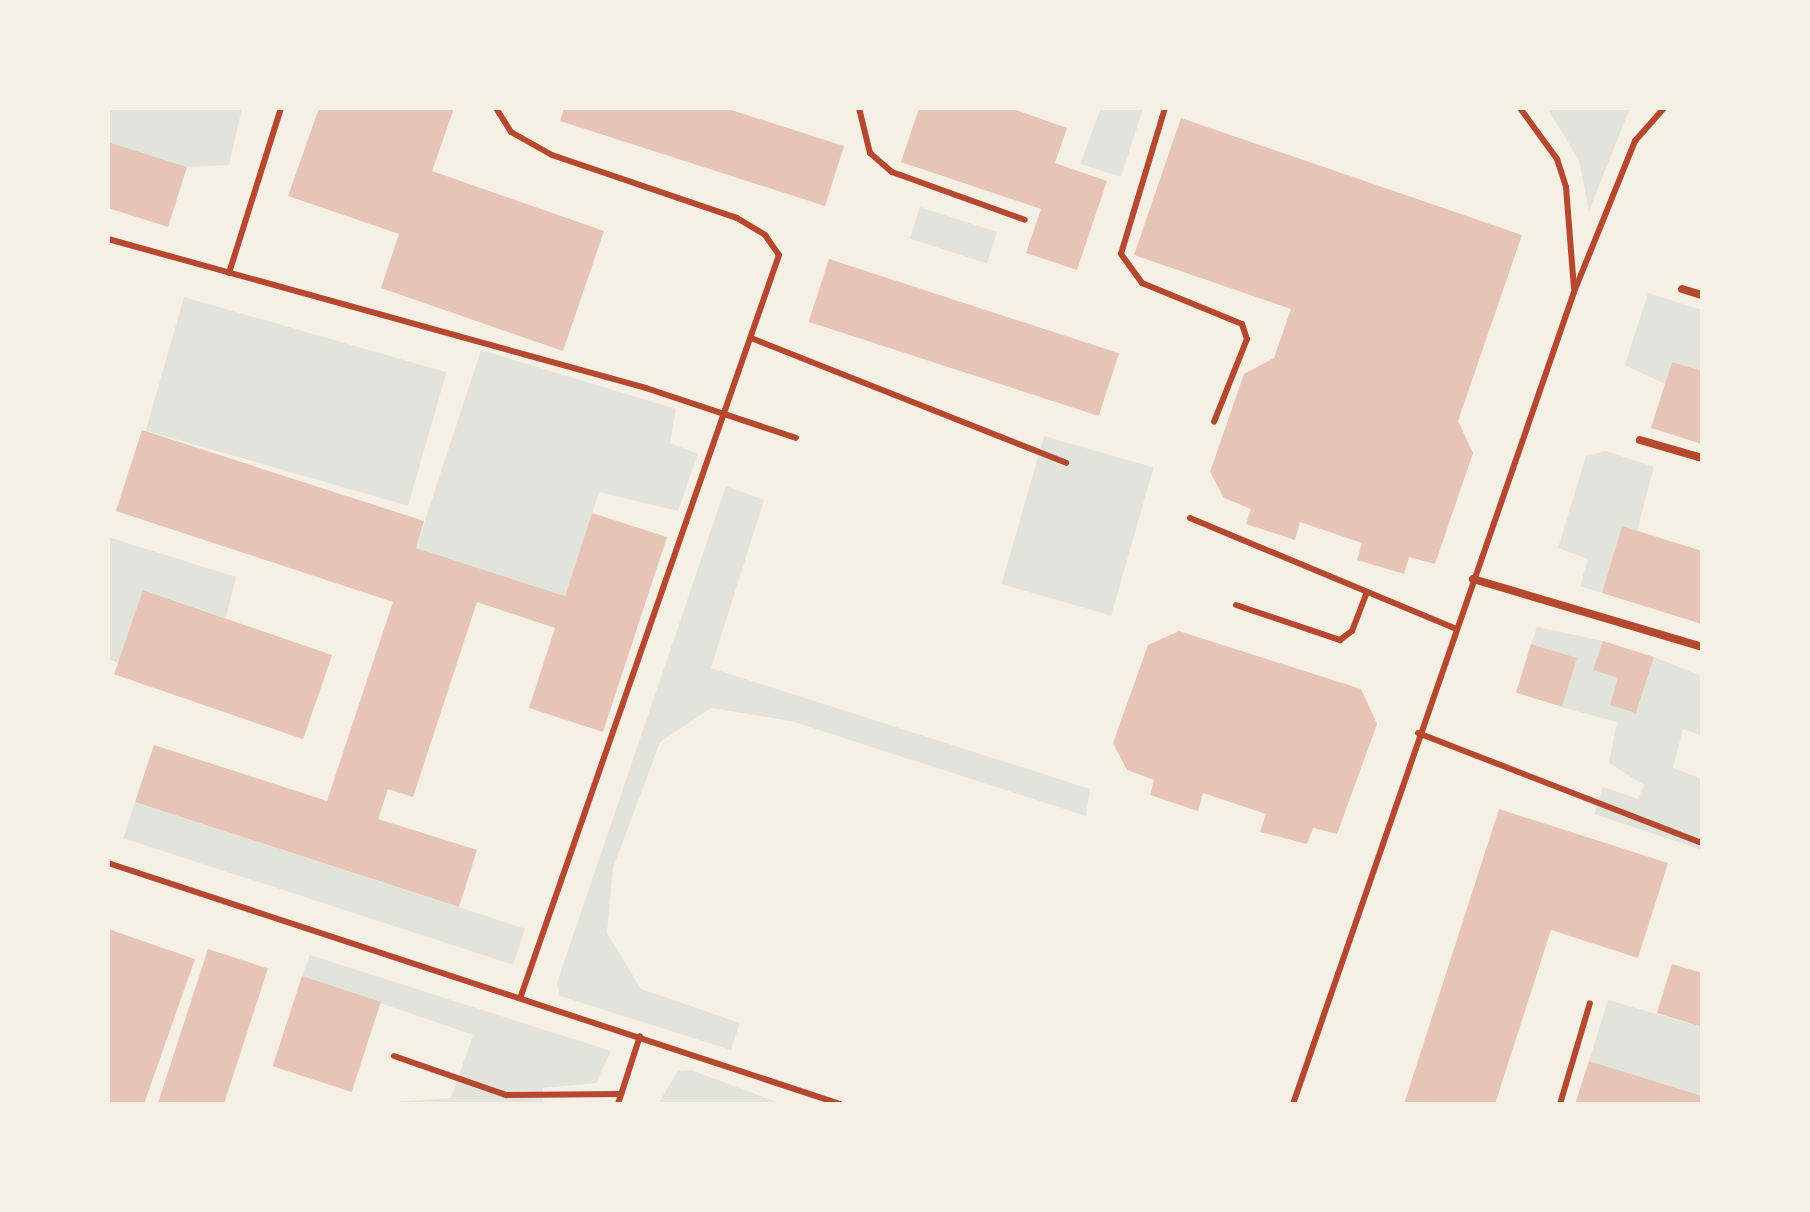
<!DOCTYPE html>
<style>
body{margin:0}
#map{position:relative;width:1810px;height:1212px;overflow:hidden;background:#f6efe4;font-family:"Playfair Display",serif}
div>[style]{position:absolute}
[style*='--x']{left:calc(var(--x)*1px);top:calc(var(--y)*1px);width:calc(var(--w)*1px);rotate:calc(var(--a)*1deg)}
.green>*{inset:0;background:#e2e4dc;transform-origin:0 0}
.building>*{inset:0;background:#e6c5b7;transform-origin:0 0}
.service>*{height:6px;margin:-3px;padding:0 3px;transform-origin:3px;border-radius:3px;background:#b5482f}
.minor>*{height:8px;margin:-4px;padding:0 4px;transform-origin:4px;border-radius:4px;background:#b5482f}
span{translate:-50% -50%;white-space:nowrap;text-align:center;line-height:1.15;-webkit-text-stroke:6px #f6efe4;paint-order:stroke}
.frame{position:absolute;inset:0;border:110px solid #f6efe4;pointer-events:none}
</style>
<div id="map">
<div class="green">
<div style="clip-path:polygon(108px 108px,242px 108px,229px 165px,187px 167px,108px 142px)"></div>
<div style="clip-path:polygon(1101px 108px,1143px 109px,1121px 177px,1080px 164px)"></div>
<div style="clip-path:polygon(1547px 108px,1630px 108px,1589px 211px,1579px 160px)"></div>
<div style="left:920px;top:207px;width:81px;height:33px;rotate:18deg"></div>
<div style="clip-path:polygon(1648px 293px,1702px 310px,1702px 371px,1672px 362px,1665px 384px,1625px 365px)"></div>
<div style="left:184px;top:297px;width:273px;height:139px;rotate:16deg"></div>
<div style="clip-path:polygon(481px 350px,676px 409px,670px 443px,698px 454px,678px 511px,599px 492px,565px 596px,416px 548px)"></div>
<div style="left:1044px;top:436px;width:114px;height:154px;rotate:16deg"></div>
<div style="clip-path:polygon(1606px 451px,1654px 467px,1637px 531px,1622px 527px,1602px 593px,1580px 586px,1588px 559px,1558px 548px,1586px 456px)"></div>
<div style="clip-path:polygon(726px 486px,764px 500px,711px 668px,1090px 789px,1086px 816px,791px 721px,711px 708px,660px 742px,613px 868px,607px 933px,641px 989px,740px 1023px,731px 1050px,560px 996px,557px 983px)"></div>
<div style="clip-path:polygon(108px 537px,236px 577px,226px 618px,143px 590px,119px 663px,108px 659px)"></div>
<div style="clip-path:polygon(1537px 627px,1603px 641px,1594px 670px,1618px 678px,1636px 713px,1654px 657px,1702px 676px,1702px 755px,1701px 735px,1683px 729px,1673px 768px,1702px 779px,1702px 850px,1594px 814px,1603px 787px,1638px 799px,1644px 785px,1609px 763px,1617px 722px,1561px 707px,1576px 658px,1531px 644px)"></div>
<div style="left:135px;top:802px;width:410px;height:38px;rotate:18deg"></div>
<div style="clip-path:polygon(310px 955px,611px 1051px,596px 1083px,543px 1088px,542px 1104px,366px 1104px,451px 1098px,473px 1035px,302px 976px)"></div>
<div style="clip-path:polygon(1608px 1000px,1702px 1027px,1702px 1096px,1589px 1061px)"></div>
<div style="clip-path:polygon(691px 1070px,782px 1104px,658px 1104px,678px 1071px)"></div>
</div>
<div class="building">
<div style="clip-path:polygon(319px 108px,454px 108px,432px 171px,604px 231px,563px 351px,381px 288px,399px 234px,288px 196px)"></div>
<div style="clip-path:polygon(564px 108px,725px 108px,844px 146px,825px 206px,560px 121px)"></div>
<div style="clip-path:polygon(919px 108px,1010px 108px,1067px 128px,1055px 163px,1107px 181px,1077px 270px,1026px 253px,1041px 209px,901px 162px)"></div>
<div style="clip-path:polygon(1181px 118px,1522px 235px,1458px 421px,1473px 453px,1435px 564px,1409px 557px,1404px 574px,1357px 560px,1362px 543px,1300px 522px,1295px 540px,1246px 524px,1251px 509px,1224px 498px,1210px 472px,1244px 374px,1274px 358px,1291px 309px,1134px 255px)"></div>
<div style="clip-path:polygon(108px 142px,187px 167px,168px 227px,108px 208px)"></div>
<div style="left:829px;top:259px;width:305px;height:66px;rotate:18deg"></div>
<div style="clip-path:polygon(1672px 362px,1702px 371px,1702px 444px,1651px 428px)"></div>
<div style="clip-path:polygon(142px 430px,424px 521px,416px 548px,565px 596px,592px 513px,667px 537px,603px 732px,529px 708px,555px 628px,477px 602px,413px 797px,388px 789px,378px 819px,477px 850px,459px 907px,135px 802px,154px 745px,327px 801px,393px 602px,116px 511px)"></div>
<div style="clip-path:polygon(1622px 526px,1702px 551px,1702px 624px,1602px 593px)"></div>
<div style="left:143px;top:590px;width:200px;height:89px;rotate:19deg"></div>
<div style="clip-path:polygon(1179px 631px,1361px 689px,1377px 724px,1337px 834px,1313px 828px,1307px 844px,1260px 832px,1266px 814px,1203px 793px,1198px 811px,1150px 795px,1154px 780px,1127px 770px,1113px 743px,1148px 645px)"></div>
<div style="clip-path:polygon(1603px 641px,1654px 657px,1636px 713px,1610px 705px,1618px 678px,1593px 670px)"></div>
<div style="left:1531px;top:644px;width:48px;height:51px;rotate:17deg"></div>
<div style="clip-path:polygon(1499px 809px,1668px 863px,1638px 958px,1551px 930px,1495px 1104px,1404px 1104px)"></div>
<div style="clip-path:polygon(108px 929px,195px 959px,144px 1104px,108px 1104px)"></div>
<div style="left:208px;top:949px;width:63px;height:163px;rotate:18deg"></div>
<div style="clip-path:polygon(1672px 964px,1702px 973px,1702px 1027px,1657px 1013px)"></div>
<div style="left:302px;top:976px;width:83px;height:95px;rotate:18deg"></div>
<div style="clip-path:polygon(1589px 1061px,1702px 1096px,1702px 1104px,1575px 1104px)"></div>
</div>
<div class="service">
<div style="--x:496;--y:108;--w:28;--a:58"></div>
<div style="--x:511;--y:132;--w:47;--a:29.3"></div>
<div style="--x:552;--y:155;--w:195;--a:18.8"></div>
<div style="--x:737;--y:218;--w:33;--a:31"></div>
<div style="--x:765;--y:235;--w:24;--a:55"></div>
<div style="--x:779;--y:255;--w:785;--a:109.2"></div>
<div style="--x:859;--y:108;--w:46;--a:76.3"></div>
<div style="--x:870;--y:153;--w:29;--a:41"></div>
<div style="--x:892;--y:172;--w:141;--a:19.8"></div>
<div style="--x:1165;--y:108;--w:152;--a:106.8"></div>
<div style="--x:1121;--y:254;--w:36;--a:54"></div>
<div style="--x:1142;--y:283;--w:108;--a:22.3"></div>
<div style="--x:1242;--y:324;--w:16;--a:72"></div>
<div style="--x:1247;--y:339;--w:89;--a:111.7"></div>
<div style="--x:1520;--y:108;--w:63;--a:54"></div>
<div style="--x:1557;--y:159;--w:29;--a:72"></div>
<div style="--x:1566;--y:187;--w:101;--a:85.5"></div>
<div style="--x:108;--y:239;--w:558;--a:15.48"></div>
<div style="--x:646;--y:388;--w:158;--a:18.4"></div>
<div style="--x:229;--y:273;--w:173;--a:-72.5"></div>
<div style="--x:751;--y:338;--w:339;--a:21.6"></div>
<div style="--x:1190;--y:518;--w:286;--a:22.6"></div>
<div style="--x:1236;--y:605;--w:110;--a:18.6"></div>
<div style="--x:1340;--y:640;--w:15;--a:-37"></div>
<div style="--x:1352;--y:631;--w:42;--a:-69"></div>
<div style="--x:1418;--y:733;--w:305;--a:21.2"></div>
<div style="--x:108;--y:863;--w:771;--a:18.22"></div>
<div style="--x:394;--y:1056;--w:119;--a:19.2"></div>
<div style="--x:506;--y:1095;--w:115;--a:-0.5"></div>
<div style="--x:618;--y:1104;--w:71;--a:-72.1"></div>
<div style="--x:1293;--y:1104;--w:859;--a:-70.91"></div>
<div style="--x:1574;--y:292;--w:163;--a:-68"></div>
<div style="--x:1635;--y:141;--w:44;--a:-48.7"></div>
<div style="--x:1560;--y:1104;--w:105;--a:-73.5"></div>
</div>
<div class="minor">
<div style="--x:1682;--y:289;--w:21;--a:17"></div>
<div style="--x:1640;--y:440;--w:65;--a:16.2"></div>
<div style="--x:1473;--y:579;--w:239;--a:16.5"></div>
</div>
<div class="frame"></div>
</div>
